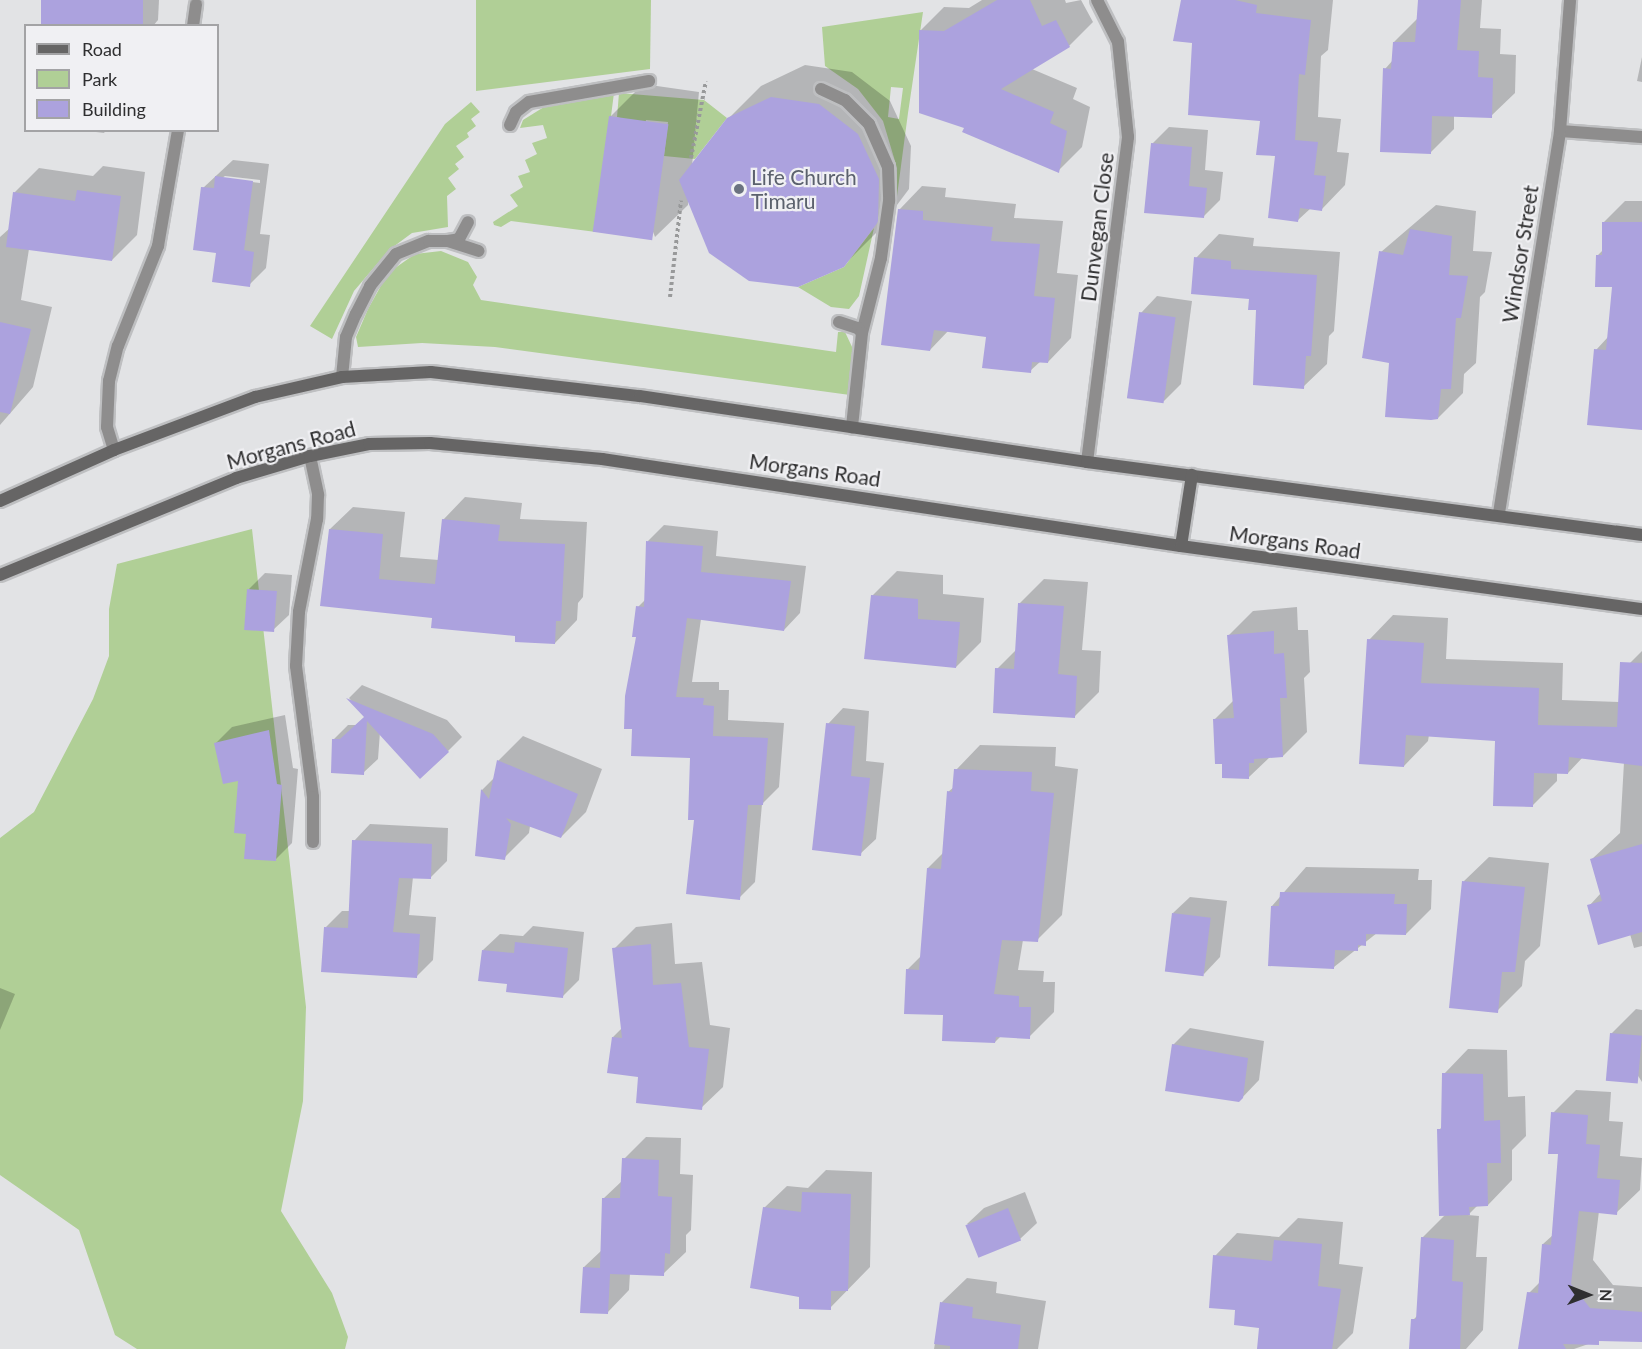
<!DOCTYPE html>
<style>
body{margin:0}
#map{position:relative;width:1642px;height:1349px;overflow:hidden;background:#e2e3e5;font-family:Lato,sans-serif}
div>[style]{position:absolute}
[style*='--x']{left:calc(var(--x)*1px);top:calc(var(--y)*1px);width:calc(var(--w)*1px);rotate:calc(var(--a)*1deg)}
.green>*{inset:0;background:#b0cf96}
.shadow>*{inset:0;background:#0003}
.building>*{inset:0;background:#aca2de;transform-origin:0 0}
.path>*{height:4px;margin-top:-2px;transform-origin:0;background:repeating-linear-gradient(90deg,#98999a 0 3px,transparent 0 6px)}
.roads{filter:drop-shadow(2px 0 #bebfc1) drop-shadow(-2px 0 #bebfc1) drop-shadow(0 2px #bebfc1) drop-shadow(0 -2px #bebfc1)}
.lane>*{height:12px;margin:-6px;padding:0 6px;transform-origin:6px;border-radius:6px;background:#8e8d8d}
.street>*{height:12px;margin:-6px;padding:0 6px;transform-origin:6px;border-radius:6px;background:#8e8d8d}
.secondary>*{height:12px;margin:-6px;padding:0 6px;transform-origin:6px;border-radius:6px;background:#666565}
.dots>*{width:16px;height:16px;translate:-50% -50%;box-sizing:border-box;border:3px solid #f0f0f3;border-radius:50%}
span{translate:-50% -50%;white-space:nowrap;text-align:center;line-height:1.15;-webkit-text-stroke:4.5px #f0f0f3;paint-order:stroke}
.worship-label{font-size:21px;color:#5b616d}
.left{translate:0 -50%;text-align:left}
.street-label{font-size:21px;color:#2f2f30}
.legend{position:absolute;left:24px;top:24px;width:195px;height:108px;box-sizing:border-box;background:#f0f0f3;border:2px solid #a3a3a5;margin:0;padding:8px 10px;list-style:none;font-size:18px;color:#2f2f30}
.legend li{display:flex;align-items:center;gap:12px;height:30px}
.legend b{width:30px;border:2px solid #a3a3a5}
.north{position:absolute;left:1558px;top:1265px;width:60px;height:60px;-webkit-text-stroke:4px #f0f0f3;paint-order:stroke;rotate:91deg;font-size:16px;font-weight:700;line-height:24px;text-align:center;color:#2f2f30}
.north::after{content:'';display:block;margin:auto;width:21px;height:27px;background:#2f2f30;clip-path:polygon(50% 0,100% 100%,50% 72%,0 100%)}
</style>
<div id="map">
<div class="green">
<div style="clip-path:polygon(476px 0,651px 0,650px 69px,476px 91px)"></div>
<div style="clip-path:polygon(evenodd,923px 12px,908px 113px,897px 196px,897px 168px,883px 121px,858px 89px,825px 66px,822px 27px,923px 12px,891px 87px,903px 88px,899px 119px,888px 117px,891px 87px)"></div>
<div style="clip-path:polygon(614px 93px,596px 232px,511px 221px,501px 227px,494px 225px,493px 222px,518px 206px,510px 195px,523px 187px,518px 176px,530px 172px,525px 160px,537px 154px,532px 143px,547px 138px,543px 125px,520px 128px,523px 120px,552px 102px)"></div>
<div style="clip-path:polygon(619px 93px,704px 100px,727px 118px,695px 159px,664px 156px,668px 122px,646px 120px,645px 126px,617px 117px)"></div>
<div style="clip-path:polygon(471px 102px,480px 112px,471px 119px,476px 126px,467px 133px,469px 137px,456px 146px,464px 157px,455px 164px,459px 169px,448px 178px,456px 189px,447px 196px,448px 227px,412px 233px,389px 250px,354px 291px,332px 339px,310px 326px,445px 124px)"></div>
<div style="clip-path:polygon(874px 228px,859px 296px,849px 309px,831px 307px,798px 287px,844px 267px)"></div>
<div style="clip-path:polygon(441px 251px,468px 262px,477px 277px,473px 285px,481px 300px,836px 352px,838px 332px,845px 332px,853px 349px,850px 395px,495px 347px,422px 343px,358px 347px,356px 337px,368px 309px,388px 273px,415px 254px)"></div>
<div style="clip-path:polygon(252px 529px,306px 1007px,303px 1101px,281px 1211px,332px 1293px,348px 1337px,345px 1349px,137px 1349px,115px 1335px,79px 1230px,0 1175px,0 838px,34px 812px,93px 699px,109px 656px,109px 609px,117px 564px)"></div>
</div>
<div class="shadow">
<div style="clip-path:polygon(42px 0,159px 0,158px 20px,153px 26px,49px 26px)"></div>
<div style="clip-path:polygon(982px 0,1065px 0,1066px 3px,1081px 0,1093px 22px,1069px 46px,1032px 69px,1077px 88px,1073px 99px,1090px 107px,1082px 147px,1058px 171px,966px 127px,920px 31px,944px 7px,969px 8px)"></div>
<div style="clip-path:polygon(1183px 0,1333px 0,1328px 50px,1321px 56px,1318px 117px,1341px 119px,1337px 152px,1349px 153px,1345px 185px,1322px 209px,1311px 208px,1298px 220px,1262px 120px,1193px 42px)"></div>
<div style="clip-path:polygon(1419px 0,1482px 0,1480px 28px,1501px 29px,1500px 54px,1516px 55px,1515px 93px,1491px 116px,1454px 115px,1454px 129px,1431px 152px,1385px 69px,1393px 60px,1394px 42px,1418px 18px)"></div>
<div style="clip-path:polygon(1642px 57px,1642px 82px,1637px 81px)"></div>
<div style="clip-path:polygon(805px 65px,852px 72px,890px 101px,911px 146px,909px 189px,876px 233px,843px 266px,688px 199px,688px 205px,655px 237px,610px 117px,643px 84px,699px 92px,692px 166px,728px 119px,761px 86px)"></div>
<div style="clip-path:polygon(1169px 127px,1208px 130px,1205px 170px,1223px 172px,1220px 200px,1203px 217px,1152px 144px)"></div>
<div style="clip-path:polygon(80px 130px,106px 130px,104px 133px)"></div>
<div style="clip-path:polygon(evenodd,233px 160px,269px 164px,260px 234px,270px 235px,266px 268px,249px 285px,218px 252px,203px 188px,233px 160px,225px 176px,260px 180px,260px 183px,222px 178px,225px 176px)"></div>
<div style="clip-path:polygon(103px 166px,145px 172px,137px 235px,112px 260px,29px 249px,21px 300px,52px 307px,33px 387px,0 425px,0 237px,10px 228px,14px 193px,39px 168px,93px 176px)"></div>
<div style="clip-path:polygon(922px 186px,946px 188px,945px 197px,1016px 204px,1014px 218px,1063px 221px,1057px 273px,1078px 275px,1071px 338px,1048px 362px,1041px 361px,1030px 371px,987px 336px,949px 330px,930px 350px,899px 210px)"></div>
<div style="clip-path:polygon(1625px 201px,1642px 201px,1642px 429px,1596px 350px,1608px 337px,1613px 286px,1597px 256px,1603px 250px,1603px 223px)"></div>
<div style="clip-path:polygon(1436px 205px,1476px 211px,1473px 251px,1492px 252px,1485px 292px,1480px 297px,1476px 363px,1464px 374px,1463px 393px,1438px 418px,1390px 362px,1381px 252px)"></div>
<div style="clip-path:polygon(1219px 234px,1254px 238px,1253px 246px,1340px 252px,1334px 331px,1329px 336px,1327px 364px,1303px 387px,1250px 297px,1196px 258px)"></div>
<div style="clip-path:polygon(1157px 296px,1192px 301px,1181px 384px,1164px 401px,1141px 313px)"></div>
<div style="clip-path:polygon(465px 497px,522px 503px,520px 519px,587px 522px,583px 597px,578px 603px,577px 620px,555px 643px,434px 617px,322px 605px,330px 529px,353px 507px,405px 512px,400px 557px,439px 560px,443px 520px)"></div>
<div style="clip-path:polygon(664px 525px,718px 531px,716px 556px,806px 566px,800px 613px,784px 630px,701px 619px,692px 682px,719px 682px,719px 690px,729px 690px,728px 720px,784px 723px,779px 787px,762px 804px,755px 882px,739px 898px,696px 819px,692px 756px,638px 635px,638px 607px,646px 599px,648px 541px)"></div>
<div style="clip-path:polygon(897px 571px,943px 575px,943px 594px,984px 598px,981px 642px,956px 667px,872px 596px)"></div>
<div style="clip-path:polygon(265px 573px,292px 575px,289px 615px,272px 631px,249px 589px)"></div>
<div style="clip-path:polygon(1044px 579px,1088px 582px,1082px 650px,1101px 651px,1099px 692px,1074px 717px,997px 669px,1017px 649px,1019px 604px)"></div>
<div style="clip-path:polygon(1297px 607px,1298px 630px,1308px 630px,1310px 672px,1304px 678px,1307px 732px,1283px 756px,1270px 757px,1249px 777px,1224px 762px,1214px 720px,1234px 700px,1229px 635px,1253px 611px)"></div>
<div style="clip-path:polygon(1393px 615px,1448px 618px,1446px 659px,1563px 663px,1562px 700px,1619px 702px,1621px 672px,1642px 651px,1642px 946px,1634px 948px,1630px 934px,1589px 906px,1601px 893px,1592px 859px,1620px 833px,1624px 762px,1583px 757px,1568px 773px,1557px 772px,1557px 781px,1532px 806px,1497px 740px,1429px 735px,1428px 741px,1404px 766px,1369px 640px)"></div>
<div style="clip-path:polygon(362px 685px,447px 720px,462px 737px,448px 751px,380px 732px,378px 759px,363px 773px,334px 739px,348px 725px,356px 725px,365px 717px,349px 698px)"></div>
<div style="clip-path:polygon(843px 708px,869px 711px,866px 761px,884px 763px,876px 839px,860px 854px,828px 724px)"></div>
<div style="clip-path:polygon(285px 715px,293px 768px,298px 769px,292px 843px,275px 860px,247px 833px,240px 779px,215px 744px,232px 727px)"></div>
<div style="clip-path:polygon(523px 736px,602px 769px,586px 812px,561px 837px,530px 826px,529px 833px,504px 858px,477px 855px,482px 790px,495px 777px,498px 761px)"></div>
<div style="clip-path:polygon(980px 745px,1056px 747px,1055px 766px,1078px 769px,1062px 915px,1037px 940px,1023px 940px,1018px 970px,1044px 971px,1043px 982px,1055px 982px,1054px 1012px,1029px 1037px,1001px 1036px,995px 1042px,945px 1014px,907px 970px,921px 956px,928px 868px,944px 852px,948px 792px,954px 787px,956px 770px)"></div>
<div style="clip-path:polygon(370px 824px,448px 828px,447px 861px,431px 877px,413px 877px,409px 915px,436px 917px,433px 960px,416px 977px,326px 927px,342px 911px,350px 911px,354px 841px)"></div>
<div style="clip-path:polygon(1489px 857px,1549px 863px,1540px 946px,1525px 961px,1522px 986px,1497px 1011px,1464px 881px)"></div>
<div style="clip-path:polygon(1306px 867px,1419px 869px,1418px 880px,1432px 880px,1431px 909px,1406px 934px,1377px 933px,1334px 967px,1272px 906px)"></div>
<div style="clip-path:polygon(1190px 897px,1227px 901px,1220px 957px,1204px 974px,1173px 913px)"></div>
<div style="clip-path:polygon(672px 923px,675px 964px,702px 962px,710px 1025px,730px 1028px,723px 1087px,701px 1108px,640px 1075px,613px 1037px,622px 1028px,614px 949px,636px 927px)"></div>
<div style="clip-path:polygon(533px 926px,584px 932px,579px 980px,562px 997px,508px 983px,483px 950px,500px 934px,523px 936px)"></div>
<div style="clip-path:polygon(0 988px,15px 994px,0 1030px)"></div>
<div style="clip-path:polygon(1636px 1009px,1642px 1010px,1642px 1082px,1611px 1034px)"></div>
<div style="clip-path:polygon(1190px 1028px,1264px 1041px,1259px 1080px,1239px 1101px,1173px 1045px)"></div>
<div style="clip-path:polygon(1468px 1049px,1507px 1050px,1508px 1097px,1525px 1096px,1526px 1136px,1512px 1150px,1512px 1180px,1488px 1205px,1478px 1205px,1468px 1215px,1479px 1216px,1476px 1257px,1487px 1257px,1483px 1330px,1466px 1349px,1411px 1349px,1413px 1320px,1418px 1315px,1422px 1238px,1446px 1214px,1439px 1130px,1443px 1126px,1444px 1074px)"></div>
<div style="clip-path:polygon(1576px 1090px,1611px 1092px,1609px 1121px,1623px 1122px,1620px 1156px,1642px 1158px,1640px 1190px,1616px 1213px,1599px 1211px,1593px 1260px,1613px 1285px,1642px 1287px,1642px 1341px,1603px 1339px,1574px 1349px,1524px 1349px,1529px 1293px,1541px 1281px,1543px 1244px,1553px 1235px,1559px 1152px,1553px 1113px)"></div>
<div style="clip-path:polygon(646px 1137px,681px 1138px,680px 1174px,693px 1175px,691px 1230px,686px 1235px,686px 1252px,663px 1274px,630px 1273px,629px 1290px,607px 1313px,584px 1267px,602px 1250px,604px 1198px,623px 1180px,624px 1159px)"></div>
<div style="clip-path:polygon(826px 1170px,872px 1172px,870px 1267px,830px 1308px,801px 1296px,764px 1208px,787px 1186px,808px 1188px)"></div>
<div style="clip-path:polygon(1025px 1192px,1037px 1223px,1020px 1239px,967px 1224px,984px 1208px)"></div>
<div style="clip-path:polygon(1298px 1218px,1343px 1222px,1339px 1264px,1363px 1267px,1353px 1333px,1337px 1349px,1259px 1349px,1261px 1326px,1237px 1309px,1215px 1256px,1237px 1233px,1279px 1237px)"></div>
<div style="clip-path:polygon(967px 1278px,997px 1282px,996px 1293px,1046px 1301px,1038px 1349px,934px 1349px,942px 1302px)"></div>
</div>
<div class="building">
<div style="left:41px;top:0;width:102px;height:27px"></div>
<div style="clip-path:polygon(997px 0,1030px 0,1042px 26px,1056px 20px,1070px 47px,1001px 89px,1054px 112px,1050px 123px,1067px 131px,1059px 173px,962px 132px,964px 128px,919px 113px,919px 30px,944px 31px)"></div>
<div style="clip-path:polygon(1181px 0,1235px 0,1257px 5px,1256px 13px,1311px 20px,1305px 75px,1299px 74px,1295px 140px,1318px 142px,1314px 175px,1326px 176px,1322px 211px,1300px 208px,1298px 222px,1268px 218px,1275px 156px,1256px 155px,1260px 121px,1188px 115px,1192px 43px,1173px 41px)"></div>
<div style="clip-path:polygon(1418px 0,1461px 0,1457px 50px,1479px 51px,1478px 77px,1493px 78px,1492px 118px,1432px 116px,1431px 154px,1380px 152px,1383px 68px,1391px 69px,1393px 42px,1415px 42px)"></div>
<div style="clip-path:polygon(771px 97px,819px 104px,858px 134px,879px 179px,878px 222px,844px 267px,798px 287px,749px 281px,709px 253px,679px 180px,727px 118px)"></div>
<div style="left:609px;top:116px;width:60px;height:117px;rotate:8deg"></div>
<div style="clip-path:polygon(1151px 143px,1192px 147px,1189px 186px,1207px 188px,1204px 218px,1144px 213px)"></div>
<div style="clip-path:polygon(215px 176px,253px 181px,244px 250px,254px 252px,250px 287px,212px 282px,216px 253px,193px 250px,201px 187px,214px 188px)"></div>
<div style="clip-path:polygon(77px 190px,121px 196px,112px 261px,6px 247px,13px 192px,75px 201px)"></div>
<div style="clip-path:polygon(898px 209px,923px 211px,923px 220px,993px 227px,991px 241px,1040px 244px,1034px 296px,1055px 298px,1048px 363px,1032px 362px,1031px 373px,982px 368px,986px 337px,934px 330px,930px 351px,881px 345px)"></div>
<div style="clip-path:polygon(1602px 222px,1642px 222px,1642px 430px,1587px 425px,1594px 349px,1606px 350px,1612px 287px,1595px 287px,1596px 255px,1602px 255px)"></div>
<div style="clip-path:polygon(1410px 229px,1452px 236px,1449px 275px,1468px 276px,1461px 318px,1456px 318px,1451px 389px,1441px 389px,1438px 419px,1431px 420px,1385px 417px,1389px 363px,1362px 358px,1379px 251px,1403px 255px)"></div>
<div style="clip-path:polygon(1194px 257px,1231px 261px,1231px 269px,1317px 275px,1311px 356px,1306px 356px,1304px 389px,1253px 385px,1256px 310px,1248px 310px,1249px 299px,1191px 294px)"></div>
<div style="left:1139px;top:312px;width:37px;height:87px;rotate:8deg"></div>
<div style="clip-path:polygon(0 322px,31px 329px,10px 414px,0 412px)"></div>
<div style="clip-path:polygon(442px 519px,500px 525px,498px 541px,565px 544px,561px 621px,556px 621px,555px 644px,515px 642px,515px 636px,431px 628px,432px 618px,320px 606px,329px 529px,383px 534px,379px 579px,435px 584px)"></div>
<div style="clip-path:polygon(646px 541px,703px 546px,701px 572px,791px 581px,784px 631px,687px 618px,676px 697px,704px 698px,703px 705px,714px 706px,713px 736px,768px 738px,763px 805px,748px 805px,740px 900px,686px 894px,694px 820px,688px 820px,690px 758px,631px 756px,632px 729px,624px 729px,625px 696px,636px 637px,632px 637px,636px 606px,644px 607px)"></div>
<div style="left:247px;top:589px;width:30px;height:41px;rotate:4deg"></div>
<div style="clip-path:polygon(871px 595px,918px 599px,918px 619px,960px 622px,956px 668px,864px 659px)"></div>
<div style="clip-path:polygon(1018px 603px,1064px 606px,1058px 674px,1077px 676px,1075px 718px,993px 713px,995px 668px,1014px 669px)"></div>
<div style="clip-path:polygon(1274px 631px,1274px 654px,1284px 653px,1287px 698px,1280px 698px,1283px 757px,1254px 759px,1254px 763px,1249px 763px,1249px 779px,1222px 778px,1222px 764px,1215px 764px,1213px 719px,1234px 718px,1227px 635px)"></div>
<div style="clip-path:polygon(1367px 639px,1424px 643px,1421px 683px,1539px 688px,1538px 725px,1617px 727px,1620px 662px,1642px 663px,1642px 766px,1569px 757px,1568px 774px,1534px 773px,1533px 807px,1493px 806px,1495px 741px,1406px 735px,1404px 767px,1359px 764px)"></div>
<div style="clip-path:polygon(346px 698px,433px 734px,449px 752px,420px 779px,367px 721px,364px 775px,331px 773px,332px 739px,340px 739px,364px 717px)"></div>
<div style="clip-path:polygon(826px 723px,855px 726px,851px 776px,870px 778px,861px 856px,812px 850px)"></div>
<div style="clip-path:polygon(269px 730px,277px 784px,282px 785px,276px 861px,244px 859px,246px 834px,234px 833px,238px 781px,223px 784px,214px 743px)"></div>
<div style="clip-path:polygon(497px 760px,578px 794px,561px 838px,506px 818px,511px 824px,505px 860px,475px 856px,481px 789px,489px 799px)"></div>
<div style="clip-path:polygon(954px 769px,1032px 772px,1031px 791px,1054px 793px,1038px 942px,1002px 940px,994px 994px,1019px 996px,1019px 1007px,1031px 1007px,1030px 1039px,996px 1037px,995px 1043px,942px 1041px,943px 1015px,904px 1014px,906px 969px,919px 970px,927px 868px,941px 869px,947px 791px,952px 792px)"></div>
<div style="clip-path:polygon(352px 840px,432px 844px,431px 879px,399px 878px,393px 932px,420px 934px,417px 978px,321px 972px,324px 927px,348px 928px)"></div>
<div style="clip-path:polygon(1642px 844px,1642px 932px,1598px 945px,1587px 905px,1602px 901px,1590px 859px)"></div>
<div style="clip-path:polygon(1462px 881px,1525px 887px,1515px 972px,1502px 972px,1498px 1013px,1449px 1008px)"></div>
<div style="clip-path:polygon(1280px 892px,1395px 894px,1394px 904px,1407px 904px,1406px 935px,1366px 934px,1366px 946px,1358px 945px,1358px 951px,1335px 950px,1334px 969px,1268px 966px,1271px 906px,1279px 906px)"></div>
<div style="left:1172px;top:913px;width:39px;height:59px;rotate:7deg"></div>
<div style="clip-path:polygon(515px 942px,568px 948px,563px 998px,506px 992px,507px 984px,478px 981px,482px 950px,514px 953px)"></div>
<div style="clip-path:polygon(651px 944px,653px 985px,681px 983px,689px 1047px,709px 1049px,702px 1110px,636px 1103px,638px 1077px,607px 1073px,612px 1037px,622px 1038px,612px 948px)"></div>
<div style="left:1610px;top:1033px;width:32px;height:48px;rotate:5deg"></div>
<div style="clip-path:polygon(1172px 1044px,1248px 1058px,1243px 1098px,1239px 1102px,1165px 1091px)"></div>
<div style="clip-path:polygon(1442px 1073px,1483px 1074px,1484px 1121px,1500px 1120px,1501px 1163px,1487px 1163px,1488px 1206px,1469px 1207px,1470px 1215px,1439px 1216px,1437px 1129px,1441px 1129px)"></div>
<div style="clip-path:polygon(1551px 1112px,1588px 1115px,1586px 1144px,1600px 1145px,1597px 1178px,1620px 1180px,1617px 1215px,1579px 1211px,1571px 1284px,1590px 1308px,1642px 1312px,1642px 1342px,1599px 1341px,1599px 1345px,1563px 1344px,1566px 1349px,1518px 1349px,1527px 1292px,1538px 1293px,1542px 1244px,1551px 1245px,1558px 1154px,1548px 1154px)"></div>
<div style="clip-path:polygon(622px 1158px,659px 1160px,658px 1196px,672px 1197px,670px 1254px,665px 1253px,664px 1276px,610px 1274px,608px 1314px,580px 1313px,583px 1267px,600px 1268px,602px 1198px,620px 1198px)"></div>
<div style="clip-path:polygon(802px 1192px,851px 1194px,848px 1291px,831px 1291px,831px 1310px,799px 1309px,799px 1297px,750px 1288px,763px 1207px,801px 1212px)"></div>
<div style="left:1008px;top:1208px;width:35px;height:46px;rotate:68deg"></div>
<div style="clip-path:polygon(1421px 1237px,1454px 1240px,1452px 1281px,1463px 1282px,1460px 1349px,1409px 1349px,1411px 1319px,1416px 1319px)"></div>
<div style="clip-path:polygon(1274px 1240px,1322px 1244px,1318px 1286px,1341px 1289px,1332px 1349px,1257px 1349px,1259px 1328px,1234px 1325px,1235px 1310px,1209px 1308px,1213px 1255px,1272px 1261px)"></div>
<div style="clip-path:polygon(940px 1302px,973px 1307px,972px 1318px,1021px 1325px,1018px 1349px,950px 1349px,950px 1346px,934px 1344px)"></div>
</div>
<div class="path">
<div style="--x:691;--y:158;--w:78;--a:-79"></div>
<div style="--x:670;--y:297;--w:97;--a:-83.5"></div>
</div>
<div class="roads">
<div class="lane">
<div style="--x:193;--y:26;--w:22;--a:-82"></div>
<div style="--x:821;--y:89;--w:26;--a:25"></div>
<div style="--x:845;--y:100;--w:34;--a:45"></div>
<div style="--x:869;--y:124;--w:47;--a:66.2"></div>
<div style="--x:888;--y:167;--w:34;--a:88"></div>
<div style="--x:889;--y:201;--w:58;--a:98"></div>
<div style="--x:881;--y:258;--w:77;--a:104.2"></div>
<div style="--x:510;--y:125;--w:14;--a:-65"></div>
<div style="--x:516;--y:112;--w:16;--a:-38"></div>
<div style="--x:529;--y:102;--w:122;--a:-9.9"></div>
<div style="--x:448;--y:241;--w:11;--a:-10"></div>
<div style="--x:459;--y:239;--w:19;--a:-62"></div>
<div style="--x:839;--y:322;--w:20;--a:18"></div>
<div style="--x:858;--y:328;--w:6;--a:51"></div>
<div style="--x:862;--y:333;--w:95;--a:96.1"></div>
<div style="--x:342;--y:377;--w:40;--a:-84.3"></div>
<div style="--x:346;--y:337;--w:25;--a:-67"></div>
<div style="--x:356;--y:314;--w:31;--a:-63"></div>
<div style="--x:370;--y:286;--w:41;--a:-50.9"></div>
<div style="--x:396;--y:254;--w:35;--a:-22"></div>
<div style="--x:429;--y:241;--w:19;--a:0"></div>
<div style="--x:448;--y:241;--w:32;--a:18"></div>
<div style="--x:114;--y:450;--w:24;--a:-107"></div>
<div style="--x:107;--y:427;--w:46;--a:-87.5"></div>
<div style="--x:109;--y:381;--w:36;--a:-76"></div>
<div style="--x:118;--y:346;--w:108;--a:-68.2"></div>
<div style="--x:158;--y:246;--w:118;--a:-80.2"></div>
<div style="--x:310;--y:456;--w:40;--a:78"></div>
<div style="--x:318;--y:495;--w:24;--a:92"></div>
<div style="--x:317;--y:519;--w:95;--a:101"></div>
<div style="--x:299;--y:612;--w:54;--a:93.2"></div>
<div style="--x:296;--y:666;--w:132;--a:82.6"></div>
<div style="--x:313;--y:797;--w:45;--a:90"></div>
</div>
<div class="street">
<div style="--x:1560;--y:131;--w:82;--a:4.2"></div>
<div style="--x:1087;--y:462;--w:328;--a:-82.8"></div>
<div style="--x:1128;--y:137;--w:96;--a:-96"></div>
<div style="--x:1118;--y:42;--w:47;--a:-116.6"></div>
<div style="--x:1499;--y:513;--w:387;--a:-80.9"></div>
<div style="--x:1560;--y:131;--w:131;--a:-85.6"></div>
</div>
<div class="secondary">
<div style="--x:0;--y:501;--w:125;--a:-24.1"></div>
<div style="--x:114;--y:450;--w:151;--a:-20.6"></div>
<div style="--x:255;--y:397;--w:89;--a:-12.9"></div>
<div style="--x:342;--y:377;--w:89;--a:-3.2"></div>
<div style="--x:431;--y:372;--w:210;--a:6.6"></div>
<div style="--x:640;--y:396;--w:452;--a:8.4"></div>
<div style="--x:1087;--y:462;--w:560;--a:7.49"></div>
<div style="--x:1181;--y:546;--w:72;--a:-81.2"></div>
<div style="--x:0;--y:575;--w:255;--a:-22.3"></div>
<div style="--x:236;--y:478;--w:77;--a:-16.6"></div>
<div style="--x:310;--y:456;--w:60;--a:-11.5"></div>
<div style="--x:369;--y:444;--w:61;--a:-0.9"></div>
<div style="--x:430;--y:443;--w:173;--a:5.3"></div>
<div style="--x:602;--y:459;--w:585;--a:8.55"></div>
<div style="--x:1181;--y:546;--w:465;--a:7.8"></div>
</div>
</div>
<div class="dots">
<div style="left:739px;top:189px;background:#6b7280"></div>
</div>
<div class="worship-label">
<span class="left" style="left:751px;top:189px">Life Church<br>Timaru</span>
</div>
<div class="street-label">
<span style="left:1097px;top:227px;rotate:-83deg">Dunvegan Close</span>
<span style="left:1520px;top:254px;rotate:-81deg">Windsor Street</span>
<span style="left:291px;top:445px;rotate:-15deg">Morgans Road</span>
<span style="left:815px;top:470px;rotate:8deg">Morgans Road</span>
<span style="left:1295px;top:542px;rotate:8deg">Morgans Road</span>
</div>
<ul class="legend">
<li><b style="height:8px;background:#666565"></b>Road</li>
<li><b style="height:16px;background:#b0cf96"></b>Park</li>
<li><b style="height:16px;background:#aca2de"></b>Building</li>
</ul>
<div class="north">N</div>
</div>
